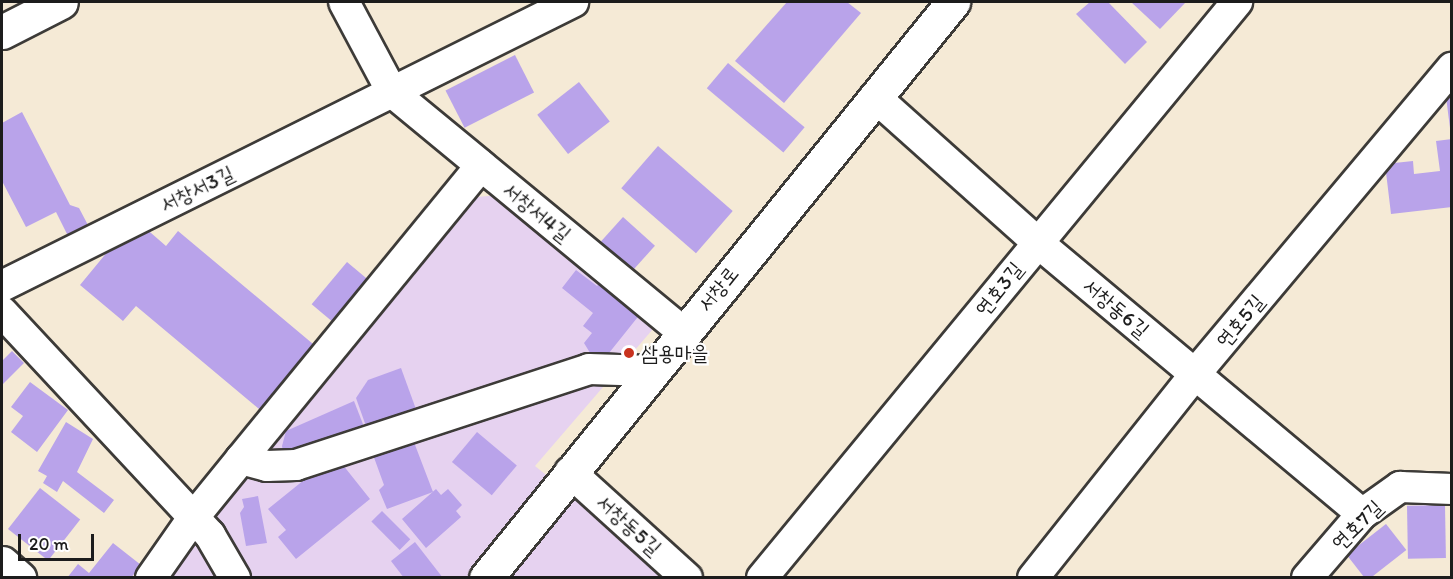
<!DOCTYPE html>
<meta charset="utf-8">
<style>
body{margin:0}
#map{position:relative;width:1453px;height:579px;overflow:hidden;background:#f5ead6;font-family:Itim,"Poor Story",sans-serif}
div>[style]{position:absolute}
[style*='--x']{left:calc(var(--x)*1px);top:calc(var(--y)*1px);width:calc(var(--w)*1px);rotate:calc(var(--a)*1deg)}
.built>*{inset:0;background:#e6d2f0}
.building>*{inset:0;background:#b9a3ea;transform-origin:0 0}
.roads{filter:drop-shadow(2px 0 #3d3b38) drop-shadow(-2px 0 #3d3b38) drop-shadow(0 2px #3d3b38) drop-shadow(0 -2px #3d3b38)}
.minor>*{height:30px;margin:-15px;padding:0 15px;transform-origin:15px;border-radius:15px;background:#fff}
.tertiary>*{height:33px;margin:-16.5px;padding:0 16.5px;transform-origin:16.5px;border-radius:16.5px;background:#fff}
.secondary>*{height:33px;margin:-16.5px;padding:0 16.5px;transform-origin:16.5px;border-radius:16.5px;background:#fff}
.dots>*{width:16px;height:16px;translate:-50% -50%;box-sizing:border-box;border:3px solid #fff;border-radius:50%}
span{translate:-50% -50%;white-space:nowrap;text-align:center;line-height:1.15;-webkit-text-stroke:4.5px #fff;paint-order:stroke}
.street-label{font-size:21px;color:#1c1c1c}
.poi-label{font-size:21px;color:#1c1c1c}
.left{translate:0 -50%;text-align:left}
.frame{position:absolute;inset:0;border:3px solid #1c1c1c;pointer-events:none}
.scale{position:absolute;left:18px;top:534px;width:76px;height:27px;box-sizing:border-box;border:3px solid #1c1c1c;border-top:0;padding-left:8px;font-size:18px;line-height:21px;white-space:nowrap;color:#1c1c1c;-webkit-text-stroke:4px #fff;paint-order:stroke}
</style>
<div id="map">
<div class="built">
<div style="clip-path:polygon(501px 195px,652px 314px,653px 329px,535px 466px,673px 577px,169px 578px,464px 198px)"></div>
</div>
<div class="building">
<div style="clip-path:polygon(787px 2px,847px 2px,861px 13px,784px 103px,735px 61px)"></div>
<div style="clip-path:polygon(1090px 2px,1108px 2px,1147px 42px,1125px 64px,1076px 14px)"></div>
<div style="clip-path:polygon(1131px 2px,1186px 2px,1160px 29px)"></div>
<div style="left:515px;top:55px;width:42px;height:78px;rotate:63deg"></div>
<div style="left:728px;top:63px;width:100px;height:33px;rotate:40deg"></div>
<div style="left:579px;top:82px;width:50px;height:53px;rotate:52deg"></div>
<div style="clip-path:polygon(1452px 88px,1452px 128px,1450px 128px,1445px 89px)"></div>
<div style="clip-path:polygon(22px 112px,70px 205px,79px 208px,89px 227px,69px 238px,56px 212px,26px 227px,2px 181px,2px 123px)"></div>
<div style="clip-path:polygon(1452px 139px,1452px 207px,1391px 214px,1385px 164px,1413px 161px,1414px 174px,1440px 171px,1436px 141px)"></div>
<div style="left:658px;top:146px;width:99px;height:56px;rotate:41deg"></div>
<div style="left:623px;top:217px;width:43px;height:33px;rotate:42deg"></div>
<div style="clip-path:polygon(143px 226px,166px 246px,178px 231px,319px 349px,265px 414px,136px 306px,123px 321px,80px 285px,113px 245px)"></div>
<div style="left:347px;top:262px;width:30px;height:55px;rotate:40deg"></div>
<div style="clip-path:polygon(576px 270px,597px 286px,601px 282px,641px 313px,601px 363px,595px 361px,584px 343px,592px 333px,583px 326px,593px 313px,562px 288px)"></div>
<div style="clip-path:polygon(12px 351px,24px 363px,3px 384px,2px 361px)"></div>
<div style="clip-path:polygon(401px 368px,417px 412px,367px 429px,356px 398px,368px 380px)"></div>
<div style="clip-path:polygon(30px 382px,68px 410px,37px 452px,11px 432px,23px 416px,11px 407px)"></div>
<div style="clip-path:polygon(354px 401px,366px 432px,284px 457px,282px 446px,286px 431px)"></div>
<div style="clip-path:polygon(66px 422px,93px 439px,77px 472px,114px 500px,104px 513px,63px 481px,57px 492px,43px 483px,47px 476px,38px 471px)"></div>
<div style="left:477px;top:432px;width:52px;height:39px;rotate:40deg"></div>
<div style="clip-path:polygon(412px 437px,433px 492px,387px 509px,379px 490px,384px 485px,372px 452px)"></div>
<div style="clip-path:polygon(335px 455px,370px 499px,296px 559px,278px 537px,286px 530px,268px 509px)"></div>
<div style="left:40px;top:488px;width:51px;height:52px;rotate:38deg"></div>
<div style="clip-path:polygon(436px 489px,441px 495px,448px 489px,462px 505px,456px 511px,461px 517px,426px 548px,402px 519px)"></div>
<div style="clip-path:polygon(258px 496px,267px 543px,246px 546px,240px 513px,244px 507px,242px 499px)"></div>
<div style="left:1445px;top:505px;width:53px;height:38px;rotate:89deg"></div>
<div style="left:382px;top:511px;width:40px;height:15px;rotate:45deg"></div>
<div style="left:1386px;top:524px;width:33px;height:50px;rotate:52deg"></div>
<div style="clip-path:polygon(415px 542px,443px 578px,404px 578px,391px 561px)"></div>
<div style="clip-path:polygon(113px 543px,141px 565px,131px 578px,67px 578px,78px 564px,89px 573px)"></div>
</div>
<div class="roads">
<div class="minor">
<div style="--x:344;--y:2;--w:102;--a:61.9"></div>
<div style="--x:392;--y:92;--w:377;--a:39.5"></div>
<div style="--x:875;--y:97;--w:217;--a:41.8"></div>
<div style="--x:1037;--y:242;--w:424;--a:39.9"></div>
<div style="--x:2;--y:286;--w:638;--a:-26.44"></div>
<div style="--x:2;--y:312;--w:305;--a:47"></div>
<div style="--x:210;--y:535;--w:50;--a:59.8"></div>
<div style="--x:241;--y:459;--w:379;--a:-50.7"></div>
<div style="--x:570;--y:472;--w:158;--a:42.2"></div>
<div style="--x:151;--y:578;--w:73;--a:-55"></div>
<div style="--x:193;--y:518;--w:76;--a:-50.9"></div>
<div style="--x:241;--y:459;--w:27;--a:15"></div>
<div style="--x:267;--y:466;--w:29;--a:-2"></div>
<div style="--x:296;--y:465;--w:308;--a:-18.1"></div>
<div style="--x:589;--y:369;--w:62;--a:1.8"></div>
<div style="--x:762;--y:578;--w:747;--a:-50.49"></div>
<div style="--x:1033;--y:578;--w:260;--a:-51.5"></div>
<div style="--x:1195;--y:374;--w:400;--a:-50"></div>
<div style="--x:1307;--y:578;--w:84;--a:-49.3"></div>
<div style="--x:1362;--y:514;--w:47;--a:-35.4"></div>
<div style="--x:1400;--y:487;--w:52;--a:2.2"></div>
</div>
<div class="tertiary">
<div style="--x:2;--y:563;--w:23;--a:41"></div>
<div style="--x:486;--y:578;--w:742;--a:-50.97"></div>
</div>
<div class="secondary">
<div style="--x:2;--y:32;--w:66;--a:-27"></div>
</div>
</div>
<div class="dots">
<div style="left:629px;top:353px;background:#c8321e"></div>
</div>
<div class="street-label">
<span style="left:197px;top:189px;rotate:-26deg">서창서3길</span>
<span style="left:537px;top:212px;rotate:39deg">서창서4길</span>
<span style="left:718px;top:289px;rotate:-51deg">서창로</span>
<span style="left:999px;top:289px;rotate:-51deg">연호3길</span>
<span style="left:1116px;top:308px;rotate:40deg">서창동6길</span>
<span style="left:1240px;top:321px;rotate:-50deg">연호5길</span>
<span style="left:629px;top:525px;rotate:42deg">서창동5길</span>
<span style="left:1357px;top:525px;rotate:-44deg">연호7길</span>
</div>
<div class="poi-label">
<span class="left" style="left:641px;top:353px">삼용마을</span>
</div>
<div class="frame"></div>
<div class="scale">20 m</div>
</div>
